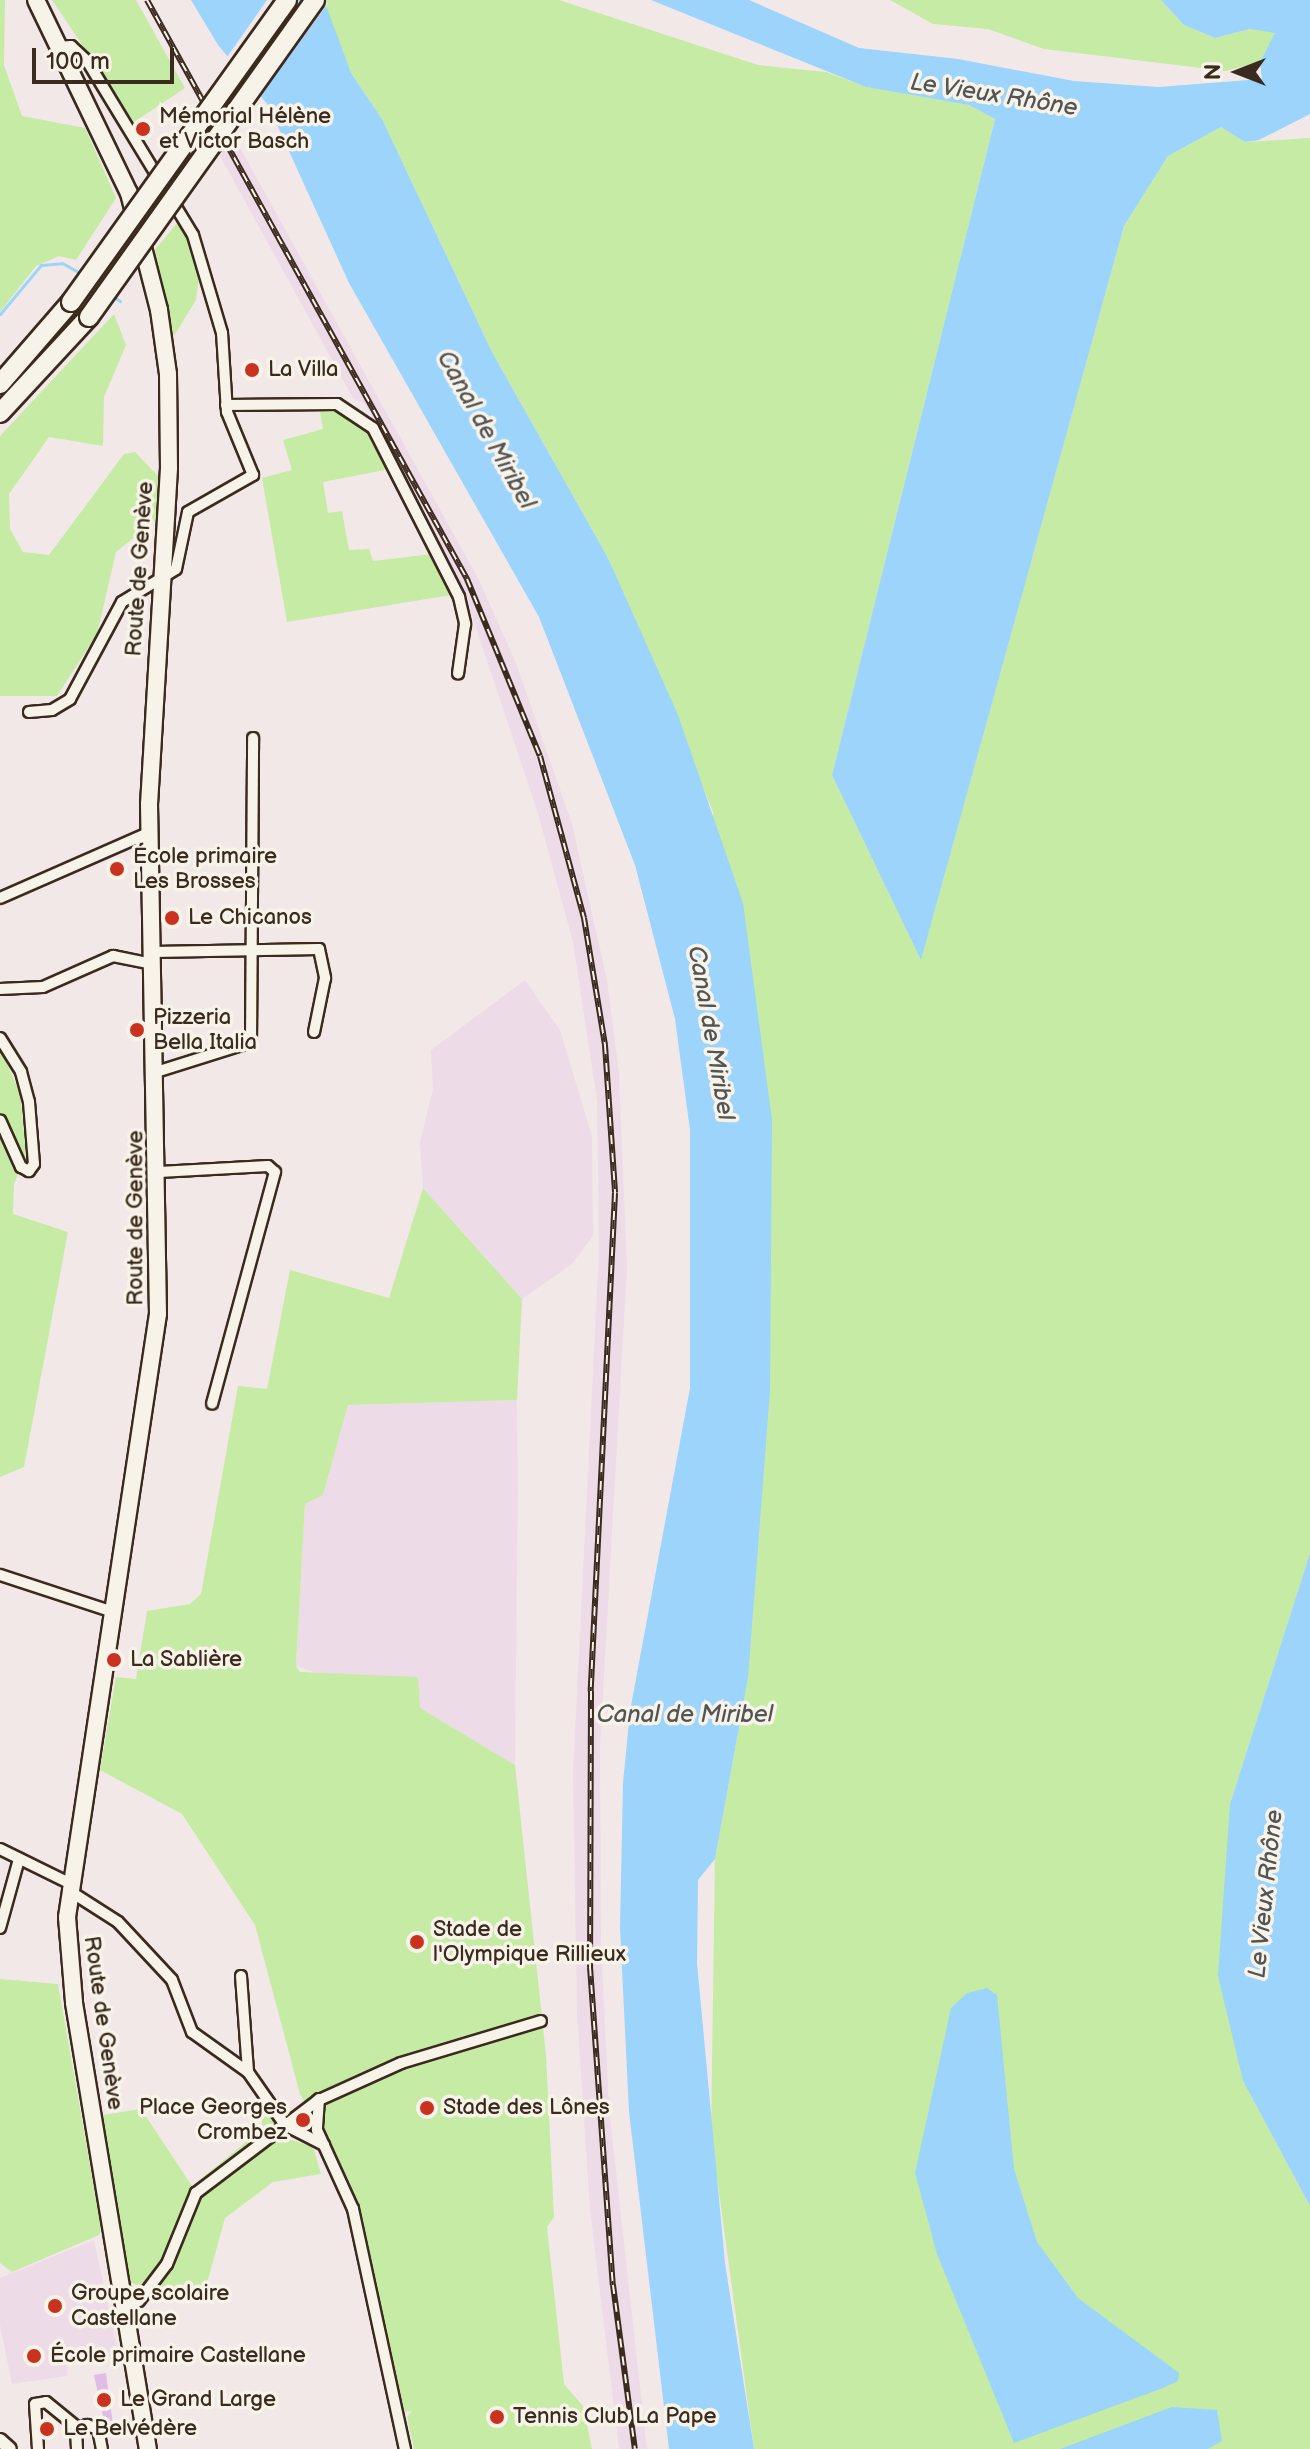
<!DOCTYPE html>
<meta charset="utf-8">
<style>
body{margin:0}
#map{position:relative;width:1310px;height:2449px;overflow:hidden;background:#f3e8e8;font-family:"Balsamiq Sans",sans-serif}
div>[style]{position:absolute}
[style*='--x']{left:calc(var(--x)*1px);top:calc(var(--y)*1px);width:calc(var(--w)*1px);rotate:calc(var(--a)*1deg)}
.built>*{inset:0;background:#eedbe8}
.green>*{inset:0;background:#c6eba5}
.water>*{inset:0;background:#9cd4fc}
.pier>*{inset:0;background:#f3e8e8}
.stream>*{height:3px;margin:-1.5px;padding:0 1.5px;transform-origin:1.5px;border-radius:1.5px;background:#9cd4fc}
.building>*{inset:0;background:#e1bce7}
.roads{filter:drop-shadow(2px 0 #3b2a1e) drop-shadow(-2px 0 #3b2a1e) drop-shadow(0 2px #3b2a1e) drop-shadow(0 -2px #3b2a1e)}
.minor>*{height:10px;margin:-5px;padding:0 5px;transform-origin:5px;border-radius:5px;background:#f7f3e8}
.tertiary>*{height:12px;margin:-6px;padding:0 6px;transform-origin:6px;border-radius:6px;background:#f7f3e8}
.primary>*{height:16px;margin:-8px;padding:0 8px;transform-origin:8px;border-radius:8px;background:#f7f3e8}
.motorway>*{height:18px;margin:-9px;padding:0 9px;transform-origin:9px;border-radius:9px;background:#f7f3e8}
.rail>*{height:6px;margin-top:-3px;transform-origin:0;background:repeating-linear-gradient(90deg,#f7f3e8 0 9px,#3b2a1e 0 18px);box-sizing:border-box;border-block:2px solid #3b2a1e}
.bridges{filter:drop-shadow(2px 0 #3b2a1e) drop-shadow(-2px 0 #3b2a1e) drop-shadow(0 2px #3b2a1e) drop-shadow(0 -2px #3b2a1e)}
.motorway-bridge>*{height:18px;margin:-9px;padding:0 9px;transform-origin:9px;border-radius:9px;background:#f7f3e8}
.dots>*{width:22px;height:22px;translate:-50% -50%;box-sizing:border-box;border:4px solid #f7f3e8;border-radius:50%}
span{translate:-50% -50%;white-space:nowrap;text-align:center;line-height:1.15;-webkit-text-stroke:7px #f7f3e8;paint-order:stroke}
.poi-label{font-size:22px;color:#3b2a1e}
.left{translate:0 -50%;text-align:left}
.right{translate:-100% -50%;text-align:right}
.street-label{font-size:22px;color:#3b2a1e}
.water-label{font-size:24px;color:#535456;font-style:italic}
.north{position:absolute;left:1198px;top:32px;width:80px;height:80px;-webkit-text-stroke:6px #f7f3e8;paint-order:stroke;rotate:270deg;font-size:22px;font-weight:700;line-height:32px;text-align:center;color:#3b2a1e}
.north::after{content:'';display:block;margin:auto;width:28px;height:36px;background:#3b2a1e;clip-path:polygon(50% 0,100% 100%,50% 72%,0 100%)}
.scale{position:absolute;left:32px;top:48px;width:142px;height:36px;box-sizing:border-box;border:4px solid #3b2a1e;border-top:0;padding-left:10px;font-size:24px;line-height:28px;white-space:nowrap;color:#3b2a1e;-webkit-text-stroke:6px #f7f3e8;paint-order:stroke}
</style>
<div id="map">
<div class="built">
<div style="clip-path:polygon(233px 135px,479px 580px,516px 663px,572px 824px,607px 980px,619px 1073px,627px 1267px,600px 1748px,601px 1942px,609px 2107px,647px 2449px,619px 2449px,590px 2210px,577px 2014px,573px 1773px,599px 1250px,597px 1101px,573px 942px,537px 810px,464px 592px,392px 449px,364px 403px,353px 398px,219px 154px)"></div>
<div style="clip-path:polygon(525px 980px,560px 1030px,592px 1136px,593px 1236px,571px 1265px,522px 1299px,423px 1188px,420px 1142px,433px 1089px,431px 1050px)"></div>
<div style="clip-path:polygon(517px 1400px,518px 1489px,515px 1765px,420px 1708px,296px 1666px,305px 1504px,323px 1494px,348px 1405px)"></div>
<div style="clip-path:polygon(94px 2240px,119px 2356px,67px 2363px,68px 2376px,12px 2384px,0 2325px,0 2278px)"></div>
</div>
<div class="green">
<div style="clip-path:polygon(0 0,5px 0,4px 65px,22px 116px,85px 128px,116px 198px,76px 260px,59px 256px,36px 266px,0 312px)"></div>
<div style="clip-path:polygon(52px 0,136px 0,185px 88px,134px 122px)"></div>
<div style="clip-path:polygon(321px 0,559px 0,758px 65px,826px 72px,867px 87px,969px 105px,995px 119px,832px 775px,921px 959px,1124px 226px,1168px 156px,1221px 127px,1245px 142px,1310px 138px,1310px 1553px,1230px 1804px,1243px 2081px,1310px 2206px,1310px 2449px,754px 2449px,711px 2134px,715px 1859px,748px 1678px,713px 812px,608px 558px,492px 352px,382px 119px,351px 73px)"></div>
<div style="clip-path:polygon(890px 0,1161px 0,1184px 25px,1215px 38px,1250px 29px,1276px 32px,1260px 62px,1226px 71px,1044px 49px,988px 29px,933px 24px)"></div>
<div style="clip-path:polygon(182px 217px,195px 245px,203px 246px,196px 300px,174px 336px,154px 251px)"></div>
<div style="clip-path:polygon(114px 314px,126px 345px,104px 397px,103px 446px,49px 437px,9px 494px,10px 529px,23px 552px,49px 555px,124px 454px,135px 452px,158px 476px,157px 519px,116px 552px,97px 634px,57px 696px,0 696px,0 436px)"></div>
<div style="clip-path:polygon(328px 406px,343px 409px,371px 430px,390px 469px,323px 482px,328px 513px,342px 511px,349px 550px,369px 549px,373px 561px,432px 554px,451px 595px,287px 622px,262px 478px,292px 470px,283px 440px,323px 429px,320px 412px)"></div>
<div style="clip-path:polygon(0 1049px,20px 1093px,26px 1154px,14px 1184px,13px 1214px,68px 1232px,24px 1467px,0 1477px)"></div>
<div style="clip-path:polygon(423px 1188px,522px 1299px,517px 1400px,348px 1405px,323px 1495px,305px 1504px,296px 1666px,300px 1672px,418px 1677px,420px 1708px,515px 1765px,546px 2055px,554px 2217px,547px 2227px,564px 2384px,583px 2406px,592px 2449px,414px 2449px,407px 2417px,412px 2411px,405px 2412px,350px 2183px,300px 2094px,255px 1925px,182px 1814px,100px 1770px,116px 1677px,136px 1679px,147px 1611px,190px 1604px,201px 1594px,238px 1386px,267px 1389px,290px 1270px,389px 1298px)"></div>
<div style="clip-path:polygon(0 1979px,58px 1984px,101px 2228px,99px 2235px,12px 2272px,0 2263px)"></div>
<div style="clip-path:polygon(262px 2100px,286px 2138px,313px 2147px,321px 2174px,273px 2182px,225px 2218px,207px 2283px,151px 2300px,144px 2287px,128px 2282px,103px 2115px,141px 2109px,192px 2186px,262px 2129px)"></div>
</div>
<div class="water">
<div style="clip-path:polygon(191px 0,321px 0,327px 8px,351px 73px,382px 119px,492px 352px,608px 558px,678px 715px,743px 903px,772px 1120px,770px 1391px,748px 1678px,715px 1859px,698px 1880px,697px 1963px,725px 2263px,754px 2449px,669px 2449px,629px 2112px,620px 1928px,623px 1783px,630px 1711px,690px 1388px,690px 1130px,675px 1019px,635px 865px,539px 617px,349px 283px,268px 105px,218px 45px)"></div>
<div style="clip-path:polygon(651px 0,749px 0,859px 48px,958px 59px,1074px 81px,1158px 87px,1262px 79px,1260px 62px,1275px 33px,1250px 29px,1215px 38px,1184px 25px,1161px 0,1310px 0,1310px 114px,1259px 140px,1245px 142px,1221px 127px,1168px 156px,1124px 226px,921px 960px,832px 775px,995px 119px,969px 105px,866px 87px)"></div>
<div style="clip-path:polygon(1310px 1553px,1310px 2206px,1243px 2081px,1218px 1976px,1230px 1804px)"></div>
<div style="clip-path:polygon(987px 1988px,997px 1995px,1014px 2169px,1037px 2242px,1078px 2298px,1179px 2373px,1178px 2381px,1163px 2388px,1014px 2443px,937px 2254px,915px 2173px,951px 2008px,967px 1993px)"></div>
<div style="clip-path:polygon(1172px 2407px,1217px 2410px,1222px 2441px,1208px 2449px,1060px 2449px)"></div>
</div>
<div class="pier">
<div style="clip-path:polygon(267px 0,328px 3px,258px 99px,227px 57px)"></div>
</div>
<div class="stream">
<div style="--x:111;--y:295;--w:11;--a:34"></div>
<div style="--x:0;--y:314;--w:64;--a:-50.1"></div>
<div style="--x:41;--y:265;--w:21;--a:-5"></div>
<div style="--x:62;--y:263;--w:23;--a:29"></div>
</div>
<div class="building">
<div style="clip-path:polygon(106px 2373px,113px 2424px,105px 2426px,94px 2375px)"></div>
</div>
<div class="roads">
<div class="minor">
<div style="--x:226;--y:405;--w:111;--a:-0.5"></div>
<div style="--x:337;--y:404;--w:43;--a:33.7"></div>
<div style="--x:373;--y:428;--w:190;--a:63"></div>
<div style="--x:459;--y:597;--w:28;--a:77"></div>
<div style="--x:465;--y:624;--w:50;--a:98"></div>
<div style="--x:29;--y:712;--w:23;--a:-5"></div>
<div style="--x:52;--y:710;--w:21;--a:-31"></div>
<div style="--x:70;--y:699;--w:110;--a:-61.8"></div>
<div style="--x:122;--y:602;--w:63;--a:-31.4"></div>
<div style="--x:176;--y:569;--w:58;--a:-78.1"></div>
<div style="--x:188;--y:512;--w:75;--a:-29.6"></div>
<div style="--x:253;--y:475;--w:68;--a:-112.4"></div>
<div style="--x:227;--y:412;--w:79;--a:-93.6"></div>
<div style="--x:222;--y:333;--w:102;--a:-106.5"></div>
<div style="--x:193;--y:235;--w:204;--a:-121.3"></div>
<div style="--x:87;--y:61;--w:22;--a:-137"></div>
<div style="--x:71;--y:46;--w:12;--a:175"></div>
<div style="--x:0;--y:898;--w:164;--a:-23.7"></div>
<div style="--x:153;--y:952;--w:166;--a:-1"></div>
<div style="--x:319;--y:949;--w:30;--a:78"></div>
<div style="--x:325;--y:978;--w:55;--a:101.5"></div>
<div style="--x:0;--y:989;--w:43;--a:-2.7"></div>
<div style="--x:43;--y:987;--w:77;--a:-23.9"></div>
<div style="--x:113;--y:956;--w:41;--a:11.3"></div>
<div style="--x:0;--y:1038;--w:40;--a:58"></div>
<div style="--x:21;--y:1072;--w:31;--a:75"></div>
<div style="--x:29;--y:1102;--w:62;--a:85.4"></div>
<div style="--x:34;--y:1164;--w:9;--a:126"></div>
<div style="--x:29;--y:1171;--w:9;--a:-153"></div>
<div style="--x:21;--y:1167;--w:51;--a:-114.1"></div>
<div style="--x:156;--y:1072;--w:100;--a:-17.5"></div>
<div style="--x:251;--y:1042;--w:304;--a:-89.6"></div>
<div style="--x:159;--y:1172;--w:109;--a:-3.2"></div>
<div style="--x:268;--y:1166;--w:9;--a:41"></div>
<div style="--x:275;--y:1172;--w:240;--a:105.2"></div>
<div style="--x:0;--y:1575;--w:119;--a:18.1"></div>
<div style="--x:0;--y:1849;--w:77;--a:26.2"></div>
<div style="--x:68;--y:1890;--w:59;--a:32.6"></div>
<div style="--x:118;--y:1922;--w:79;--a:47"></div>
<div style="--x:172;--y:1980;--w:56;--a:69"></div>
<div style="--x:192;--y:2032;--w:69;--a:35.5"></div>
<div style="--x:248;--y:2072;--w:65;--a:55.1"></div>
<div style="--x:0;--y:1928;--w:72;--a:-74.6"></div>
<div style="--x:241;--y:1976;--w:96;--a:85.8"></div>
<div style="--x:319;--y:2099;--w:31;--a:94"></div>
<div style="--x:317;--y:2130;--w:87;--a:65.5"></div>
<div style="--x:353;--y:2209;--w:246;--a:77.8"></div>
<div style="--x:285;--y:2125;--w:44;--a:27.1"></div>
<div style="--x:123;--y:2304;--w:16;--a:-11"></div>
<div style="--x:139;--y:2301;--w:46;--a:-52.9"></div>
<div style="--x:167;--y:2264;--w:77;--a:-67.8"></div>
<div style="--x:196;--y:2193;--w:152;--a:-37.2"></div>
<div style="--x:317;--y:2101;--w:92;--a:-24.3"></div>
<div style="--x:401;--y:2063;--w:146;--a:-16.7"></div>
<div style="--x:38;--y:2449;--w:45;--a:-93.8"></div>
<div style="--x:35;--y:2404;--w:11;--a:-10"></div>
<div style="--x:46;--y:2402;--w:41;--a:39.1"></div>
<div style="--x:77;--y:2449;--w:18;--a:-93"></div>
<div style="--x:76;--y:2431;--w:13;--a:-29"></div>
<div style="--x:87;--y:2425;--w:12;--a:20"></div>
<div style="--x:98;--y:2429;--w:20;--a:79"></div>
</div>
<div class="tertiary">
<div style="--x:0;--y:2440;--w:13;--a:42"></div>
</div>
<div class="primary">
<div style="--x:36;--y:0;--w:214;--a:64.3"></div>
<div style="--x:129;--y:193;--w:121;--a:75.6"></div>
<div style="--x:159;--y:310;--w:65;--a:82"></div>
<div style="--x:168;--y:374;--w:94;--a:89.4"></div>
<div style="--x:169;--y:468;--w:337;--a:93.4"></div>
<div style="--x:149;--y:804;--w:510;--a:88.99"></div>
<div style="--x:158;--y:1314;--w:610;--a:98.58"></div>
<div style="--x:67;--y:1917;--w:86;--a:85.3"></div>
<div style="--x:74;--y:2003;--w:452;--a:80.6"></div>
</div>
<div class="motorway">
<div style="--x:0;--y:384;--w:108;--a:-49.1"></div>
<div style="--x:0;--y:413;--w:131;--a:-47.2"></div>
</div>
</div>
<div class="rail">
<div style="--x:147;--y:0;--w:662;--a:61.07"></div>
<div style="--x:467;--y:579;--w:191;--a:67.6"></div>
<div style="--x:540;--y:756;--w:168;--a:74.8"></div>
<div style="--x:584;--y:918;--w:129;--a:80.6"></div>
<div style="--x:605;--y:1045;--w:148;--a:86.1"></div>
<div style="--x:615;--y:1193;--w:499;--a:92.8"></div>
<div style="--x:591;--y:1691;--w:276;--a:90.2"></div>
<div style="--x:590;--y:1967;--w:319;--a:85.9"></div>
<div style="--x:613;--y:2285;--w:165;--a:82.4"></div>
</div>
<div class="bridges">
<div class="motorway-bridge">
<div style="--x:71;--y:302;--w:371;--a:-54.4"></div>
<div style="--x:89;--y:317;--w:389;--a:-54.5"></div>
</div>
</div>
<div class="dots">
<div style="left:143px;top:129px;background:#c8321e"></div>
<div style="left:252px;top:370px;background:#c8321e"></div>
<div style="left:117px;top:869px;background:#c8321e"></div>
<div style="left:172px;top:918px;background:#c8321e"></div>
<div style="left:137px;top:1030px;background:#c8321e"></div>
<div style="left:114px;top:1660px;background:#c8321e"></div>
<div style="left:417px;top:1942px;background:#c8321e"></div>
<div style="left:427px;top:2108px;background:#c8321e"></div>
<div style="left:303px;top:2120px;background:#c8321e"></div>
<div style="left:55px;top:2306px;background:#c8321e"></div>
<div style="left:34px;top:2356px;background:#c8321e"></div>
<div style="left:104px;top:2400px;background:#c8321e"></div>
<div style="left:497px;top:2417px;background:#c8321e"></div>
<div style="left:47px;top:2429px;background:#c8321e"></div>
</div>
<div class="poi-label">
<span class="left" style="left:159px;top:129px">Mémorial Hélène<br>et Victor Basch</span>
<span class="left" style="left:268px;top:370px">La Villa</span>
<span class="left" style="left:133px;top:869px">École primaire<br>Les Brosses</span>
<span class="left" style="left:188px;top:918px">Le Chicanos</span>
<span class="left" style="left:153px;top:1030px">Pizzeria<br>Bella Italia</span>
<span class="left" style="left:130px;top:1660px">La Sablière</span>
<span class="left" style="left:433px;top:1942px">Stade de<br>l'Olympique Rillieux</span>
<span class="right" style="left:287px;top:2120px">Place Georges<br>Crombez</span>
<span class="left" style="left:443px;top:2108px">Stade des Lônes</span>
<span class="left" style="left:71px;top:2306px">Groupe scolaire<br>Castellane</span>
<span class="left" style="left:50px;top:2356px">École primaire Castellane</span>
<span class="left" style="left:120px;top:2400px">Le Grand Large</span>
<span class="left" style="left:513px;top:2417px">Tennis Club La Pape</span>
<span class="left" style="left:63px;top:2429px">Le Belvédère</span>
</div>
<div class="street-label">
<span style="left:140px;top:569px;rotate:-86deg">Route de Genève</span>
<span style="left:136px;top:1218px;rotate:-90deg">Route de Genève</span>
<span style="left:103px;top:2023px;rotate:82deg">Route de Genève</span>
</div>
<div class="water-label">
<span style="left:994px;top:95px;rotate:9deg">Le Vieux Rhône</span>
<span style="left:486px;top:430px;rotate:61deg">Canal de Miribel</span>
<span style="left:711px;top:1033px;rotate:80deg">Canal de Miribel</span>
<span style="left:685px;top:1715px">Canal de Miribel</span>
<span style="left:1266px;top:1894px;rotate:-84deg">Le Vieux Rhône</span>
</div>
<div class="north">N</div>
<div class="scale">100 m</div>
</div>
